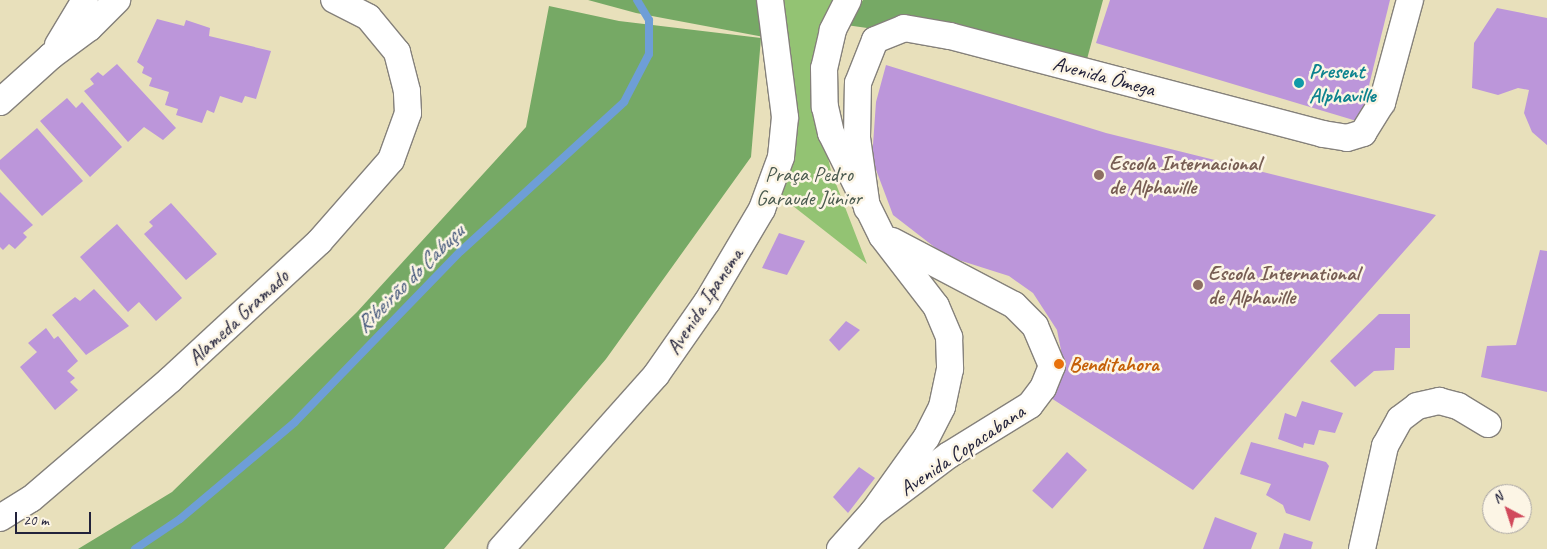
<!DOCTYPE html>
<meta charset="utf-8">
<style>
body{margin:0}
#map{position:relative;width:1547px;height:549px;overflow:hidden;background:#e8e0bb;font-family:Caveat,sans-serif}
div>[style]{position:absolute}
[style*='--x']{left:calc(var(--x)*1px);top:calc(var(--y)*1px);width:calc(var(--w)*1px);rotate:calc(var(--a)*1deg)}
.green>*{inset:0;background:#93c373}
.forest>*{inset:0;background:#76a965}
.stream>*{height:8px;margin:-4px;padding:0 4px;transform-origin:4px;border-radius:4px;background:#6e9ed7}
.building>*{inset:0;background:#bc96da;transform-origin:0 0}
.roads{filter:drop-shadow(1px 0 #85817b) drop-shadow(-1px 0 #85817b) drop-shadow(0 1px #85817b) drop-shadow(0 -1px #85817b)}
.street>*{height:26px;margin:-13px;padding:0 13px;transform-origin:13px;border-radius:13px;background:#fff}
.dots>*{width:14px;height:14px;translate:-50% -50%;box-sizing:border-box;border:2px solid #fcf5e5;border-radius:50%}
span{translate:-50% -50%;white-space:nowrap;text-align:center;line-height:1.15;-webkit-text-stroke:5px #fcf5e5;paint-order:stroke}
.culture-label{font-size:21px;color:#0d838f;font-weight:700}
.left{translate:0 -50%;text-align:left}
.street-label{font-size:21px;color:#22223b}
.education-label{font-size:21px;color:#785e54;font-weight:700}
.park-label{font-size:21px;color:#4a5a4f}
.food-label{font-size:21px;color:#c56008;font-weight:700}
.water-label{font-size:22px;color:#405479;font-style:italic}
.north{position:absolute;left:1482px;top:484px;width:50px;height:50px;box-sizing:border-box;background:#fcf5e5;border:1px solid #a5a1a1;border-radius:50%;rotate:320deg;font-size:14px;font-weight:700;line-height:20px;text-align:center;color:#22223b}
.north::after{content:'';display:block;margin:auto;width:18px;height:22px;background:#d1495b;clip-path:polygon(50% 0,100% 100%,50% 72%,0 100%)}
.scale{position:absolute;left:15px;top:512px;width:76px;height:22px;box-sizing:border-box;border:2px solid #22223b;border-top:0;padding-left:6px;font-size:15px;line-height:18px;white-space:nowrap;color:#22223b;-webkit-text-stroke:4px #fcf5e5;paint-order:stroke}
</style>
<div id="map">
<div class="green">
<div style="clip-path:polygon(784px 0,841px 0,821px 127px,831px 171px,867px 264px,779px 195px,797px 115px)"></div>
</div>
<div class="forest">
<div style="clip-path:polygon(588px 0,763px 0,769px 38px,636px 13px)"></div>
<div style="clip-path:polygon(863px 0,1103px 0,1087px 59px,846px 25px)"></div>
<div style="clip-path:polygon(549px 6px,619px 21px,761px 38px,751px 157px,606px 359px,444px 549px,78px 549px,172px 492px,357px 312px,526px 127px)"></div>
</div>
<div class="stream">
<div style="--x:135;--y:549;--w:54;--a:-33.7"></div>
<div style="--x:180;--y:519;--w:150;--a:-40.1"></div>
<div style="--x:295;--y:422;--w:238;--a:-45.9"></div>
<div style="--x:461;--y:251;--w:221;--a:-42.4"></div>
<div style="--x:624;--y:102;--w:54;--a:-62.5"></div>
<div style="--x:649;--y:54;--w:34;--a:-90"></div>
<div style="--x:649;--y:20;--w:23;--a:-121"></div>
</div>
<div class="building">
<div style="clip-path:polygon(1110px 0,1390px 0,1360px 122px,1096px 43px)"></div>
<div style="clip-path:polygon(1497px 8px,1547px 18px,1547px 145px,1532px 132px,1524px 113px,1529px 90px,1518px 88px,1498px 95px,1472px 88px,1474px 43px)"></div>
<div style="clip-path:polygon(157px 19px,184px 26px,186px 20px,210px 28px,209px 36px,271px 51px,256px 99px,245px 96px,242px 103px,220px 96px,214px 113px,207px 110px,202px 123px,176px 115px,178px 109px,165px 105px,169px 92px,149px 86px,152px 78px,142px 73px,144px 67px,137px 62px)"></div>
<div style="clip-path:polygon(117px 64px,176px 128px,163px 140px,144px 127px,128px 142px,84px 91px,94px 84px,90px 79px,98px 72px,103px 76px)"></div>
<div style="clip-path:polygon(886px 65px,1106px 133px,1436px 215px,1193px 490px,1051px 398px,1058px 383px,1061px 350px,1057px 330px,1033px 293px,1009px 276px,946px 256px,893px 215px,872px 159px,876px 102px)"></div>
<div style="clip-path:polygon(67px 98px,76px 108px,82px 102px,122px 147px,90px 177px,40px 121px)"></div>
<div style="clip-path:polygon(37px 128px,83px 181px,42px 216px,0 169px,0 160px)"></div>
<div style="clip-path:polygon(0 192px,33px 225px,23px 233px,27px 237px,15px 249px,9px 244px,3px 250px,0 247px)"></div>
<div style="clip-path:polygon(171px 203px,217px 254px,186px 280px,144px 234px,153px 226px,149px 222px)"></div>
<div style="clip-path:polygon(117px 224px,182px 298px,156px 321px,139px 302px,128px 312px,80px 257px)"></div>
<div style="clip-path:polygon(779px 233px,805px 241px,787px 275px,762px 268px)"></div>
<div style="clip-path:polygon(1540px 250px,1547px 251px,1547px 392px,1481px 377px,1487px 346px,1516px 345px)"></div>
<div style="clip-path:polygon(94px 289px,129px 326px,86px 355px,52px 315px,75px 297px,80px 301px)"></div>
<div style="clip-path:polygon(1379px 314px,1410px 314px,1410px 348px,1395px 348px,1394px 370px,1374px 371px,1355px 387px,1330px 361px)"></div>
<div style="clip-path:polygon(846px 321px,860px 330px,839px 351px,829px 340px)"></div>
<div style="clip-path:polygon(46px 328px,54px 339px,58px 336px,78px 361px,67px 371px,75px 378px,70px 382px,78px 390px,55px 410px,20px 367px,37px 352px,28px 343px)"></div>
<div style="clip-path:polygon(1302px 401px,1343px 413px,1335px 433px,1319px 430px,1314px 445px,1304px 443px,1303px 448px,1278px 439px,1285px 413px,1296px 417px)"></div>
<div style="clip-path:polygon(1251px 442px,1326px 462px,1329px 466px,1310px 521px,1286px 513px,1283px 505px,1266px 495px,1271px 484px,1240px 474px)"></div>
<div style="left:1067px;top:452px;width:27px;height:52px;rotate:42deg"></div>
<div style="clip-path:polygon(859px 467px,875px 478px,848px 513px,833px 497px)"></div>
<div style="clip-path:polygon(1215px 517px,1257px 533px,1251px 549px,1203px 549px)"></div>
<div style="clip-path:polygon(1284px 533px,1313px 542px,1311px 549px,1279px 549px)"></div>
</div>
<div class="roads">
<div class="street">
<div style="--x:848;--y:0;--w:34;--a:117"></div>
<div style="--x:833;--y:30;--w:39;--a:103"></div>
<div style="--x:824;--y:68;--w:39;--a:89"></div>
<div style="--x:825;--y:107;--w:27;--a:77"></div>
<div style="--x:831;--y:133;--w:115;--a:63.7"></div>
<div style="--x:882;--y:236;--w:88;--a:52.4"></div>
<div style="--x:936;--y:306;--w:34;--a:67"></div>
<div style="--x:949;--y:337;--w:32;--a:88"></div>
<div style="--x:950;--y:369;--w:39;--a:102"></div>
<div style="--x:942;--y:407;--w:35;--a:117"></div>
<div style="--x:926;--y:438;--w:91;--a:125.6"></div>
<div style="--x:58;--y:45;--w:52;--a:-59"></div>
<div style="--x:0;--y:102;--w:69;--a:-42"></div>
<div style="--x:51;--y:56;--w:47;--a:-36.4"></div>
<div style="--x:89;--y:28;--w:40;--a:-45"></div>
<div style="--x:867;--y:208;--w:71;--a:-98.1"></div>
<div style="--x:857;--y:138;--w:55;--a:-89"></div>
<div style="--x:858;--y:83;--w:46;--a:-68.4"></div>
<div style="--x:875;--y:40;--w:31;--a:-22"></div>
<div style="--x:904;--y:28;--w:47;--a:9.9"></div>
<div style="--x:950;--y:36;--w:386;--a:14.7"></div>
<div style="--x:1323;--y:134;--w:24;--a:9"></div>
<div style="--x:1347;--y:138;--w:17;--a:-17"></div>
<div style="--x:1363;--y:133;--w:36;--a:-58"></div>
<div style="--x:1382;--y:103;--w:107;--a:-74.8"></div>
<div style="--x:0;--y:518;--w:36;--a:-32"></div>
<div style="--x:31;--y:499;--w:184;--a:-40.6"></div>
<div style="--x:171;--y:379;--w:202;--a:-42.8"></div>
<div style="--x:319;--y:242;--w:109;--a:-48.7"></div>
<div style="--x:391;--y:160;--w:50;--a:-70.1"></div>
<div style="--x:408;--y:113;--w:22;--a:-93"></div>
<div style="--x:407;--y:91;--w:40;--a:-104.4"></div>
<div style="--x:397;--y:52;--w:45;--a:-129.6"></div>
<div style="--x:368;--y:17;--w:38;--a:-153"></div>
<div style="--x:501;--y:549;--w:233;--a:-48.3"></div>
<div style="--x:656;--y:375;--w:89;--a:-55.1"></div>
<div style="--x:707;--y:302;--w:108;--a:-59.4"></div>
<div style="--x:762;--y:209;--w:55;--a:-69.9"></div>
<div style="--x:781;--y:157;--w:40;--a:-84.3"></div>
<div style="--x:785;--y:117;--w:118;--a:-97.3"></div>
<div style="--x:840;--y:549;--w:50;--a:-48.3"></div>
<div style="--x:873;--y:512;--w:95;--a:-36.9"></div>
<div style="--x:949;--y:455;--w:95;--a:-31.7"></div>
<div style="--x:1030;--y:405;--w:21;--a:-53"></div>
<div style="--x:1043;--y:388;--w:24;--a:-68"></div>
<div style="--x:1052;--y:366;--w:43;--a:-113"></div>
<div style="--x:1035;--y:326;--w:30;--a:-135"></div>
<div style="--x:1014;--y:305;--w:138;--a:-152.3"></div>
<div style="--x:1362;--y:549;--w:106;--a:-77.4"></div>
<div style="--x:1385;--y:446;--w:31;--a:-61"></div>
<div style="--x:1400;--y:419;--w:21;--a:-37"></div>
<div style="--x:1417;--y:406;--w:23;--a:-13"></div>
<div style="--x:1439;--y:401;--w:20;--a:15"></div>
<div style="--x:1458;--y:406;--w:35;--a:31"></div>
</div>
</div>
<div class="dots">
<div style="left:1299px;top:83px;background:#0f9aa8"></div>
<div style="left:1099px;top:175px;background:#8d6e63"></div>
<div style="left:1198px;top:285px;background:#8d6e63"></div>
<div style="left:1059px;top:364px;background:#e8710a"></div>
</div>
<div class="culture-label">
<span class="left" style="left:1309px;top:83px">Present<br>Alphaville</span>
</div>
<div class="street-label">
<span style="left:1104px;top:76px;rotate:15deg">Avenida Ômega</span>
<span style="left:704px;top:301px;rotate:-57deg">Avenida Ipanema</span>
<span style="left:238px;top:317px;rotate:-43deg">Alameda Gramado</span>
<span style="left:962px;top:450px;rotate:-34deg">Avenida Copacabana</span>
</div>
<div class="education-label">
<span class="left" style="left:1109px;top:175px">Escola Internacional<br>de Alphaville</span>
<span class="left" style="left:1208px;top:285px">Escola International<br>de Alphaville</span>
</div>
<div class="park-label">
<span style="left:809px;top:186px">Praça Pedro<br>Garaude Júnior</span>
</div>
<div class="food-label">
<span class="left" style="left:1069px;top:364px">Benditahora</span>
</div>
<div class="water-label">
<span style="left:410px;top:279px;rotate:-45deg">Ribeirão do Cabuçu</span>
</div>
<div class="north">N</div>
<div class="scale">20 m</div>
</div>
